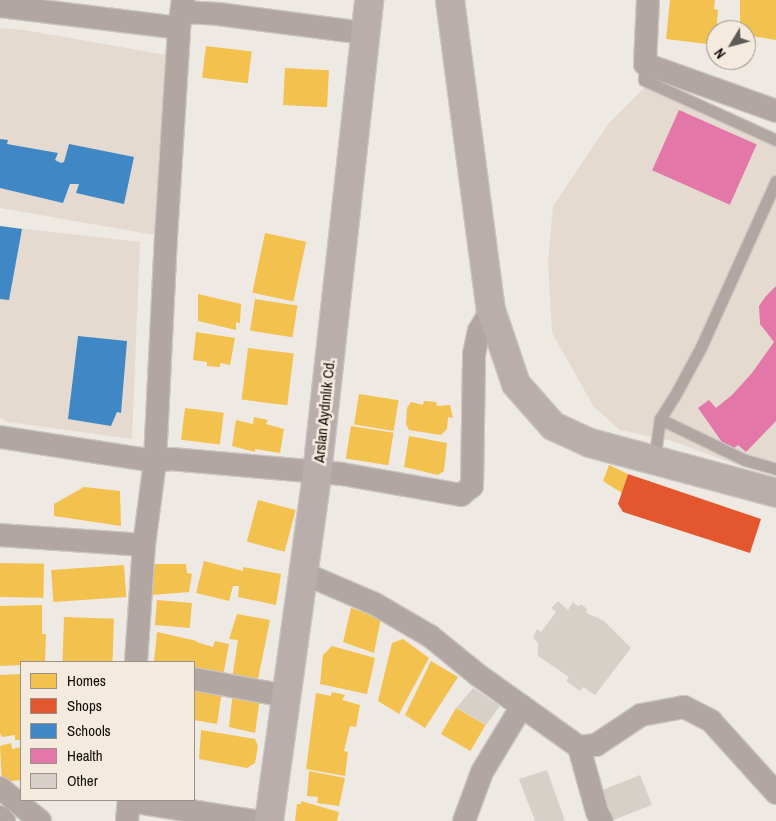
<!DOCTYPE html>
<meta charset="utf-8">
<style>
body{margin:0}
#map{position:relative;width:776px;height:821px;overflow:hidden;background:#efe9e3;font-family:"Archivo Narrow",sans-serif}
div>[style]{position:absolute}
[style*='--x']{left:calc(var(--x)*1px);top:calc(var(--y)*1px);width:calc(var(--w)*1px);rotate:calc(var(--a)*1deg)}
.built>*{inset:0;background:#e5dacf}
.homes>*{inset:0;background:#f2c14e;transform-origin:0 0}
.shops>*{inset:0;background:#e4572e}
.schools>*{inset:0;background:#3f88c5}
.health>*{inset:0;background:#e377a8;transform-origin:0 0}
.building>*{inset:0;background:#d7d0c8;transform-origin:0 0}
.roads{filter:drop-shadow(1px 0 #cac6c1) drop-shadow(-1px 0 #cac6c1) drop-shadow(0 1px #cac6c1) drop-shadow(0 -1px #cac6c1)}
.lane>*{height:11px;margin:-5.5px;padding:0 5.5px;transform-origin:5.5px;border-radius:5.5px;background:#b2a6a3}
.street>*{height:22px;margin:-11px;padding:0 11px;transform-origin:11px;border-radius:11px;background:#b2a6a3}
.secondary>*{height:28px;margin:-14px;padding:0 14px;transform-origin:14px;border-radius:14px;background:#baaeac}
span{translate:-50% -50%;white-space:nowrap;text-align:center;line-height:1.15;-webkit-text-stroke:5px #f4eade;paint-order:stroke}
.street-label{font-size:15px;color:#100d09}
.legend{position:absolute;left:20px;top:661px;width:175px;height:140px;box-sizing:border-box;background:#f4eade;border:1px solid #999289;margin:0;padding:6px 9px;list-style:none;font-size:15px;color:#100d09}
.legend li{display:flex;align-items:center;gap:10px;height:25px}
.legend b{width:25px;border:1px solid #999289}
.north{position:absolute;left:706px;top:20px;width:50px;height:50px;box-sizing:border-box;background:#f4eade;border:1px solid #999289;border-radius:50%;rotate:233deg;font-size:14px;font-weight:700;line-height:20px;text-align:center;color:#100d09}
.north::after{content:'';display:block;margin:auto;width:18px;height:22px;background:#5e5a55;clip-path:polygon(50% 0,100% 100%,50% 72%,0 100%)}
</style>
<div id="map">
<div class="built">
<div style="clip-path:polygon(0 28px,24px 30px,178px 57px,166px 237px,0 208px)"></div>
<div style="clip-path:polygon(655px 77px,766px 134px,776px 137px,776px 474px,743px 467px,672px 441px,620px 430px,594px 407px,552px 333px,548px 262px,553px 206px,609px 123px)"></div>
<div style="clip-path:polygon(0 226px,140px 242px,132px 439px,8px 422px,0 418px)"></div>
</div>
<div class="homes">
<div style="clip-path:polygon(670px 0,715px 0,714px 9px,718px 10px,715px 45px,666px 39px)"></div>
<div style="clip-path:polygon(740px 0,776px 0,776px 40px,746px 35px,746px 30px,740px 30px)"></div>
<div style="left:206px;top:46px;width:46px;height:32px;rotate:7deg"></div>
<div style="left:285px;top:68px;width:44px;height:37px;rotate:3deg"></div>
<div style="left:265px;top:233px;width:42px;height:61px;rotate:12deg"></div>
<div style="clip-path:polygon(198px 294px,241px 304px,240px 323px,236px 322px,236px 330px,198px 321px)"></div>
<div style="left:255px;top:299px;width:43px;height:32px;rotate:9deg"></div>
<div style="clip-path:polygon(196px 332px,235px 338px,230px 365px,220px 363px,220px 367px,207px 366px,207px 362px,193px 360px)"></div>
<div style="left:248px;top:348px;width:46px;height:52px;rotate:7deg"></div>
<div style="left:359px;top:394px;width:40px;height:31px;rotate:9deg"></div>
<div style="clip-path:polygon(424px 401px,436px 402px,437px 406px,450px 405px,453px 418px,448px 417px,447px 429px,441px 435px,409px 430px,406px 424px,407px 408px,411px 402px,423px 405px)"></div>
<div style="left:185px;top:408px;width:39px;height:32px;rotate:7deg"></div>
<div style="clip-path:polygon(254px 417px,268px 420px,266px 424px,284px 429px,280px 453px,255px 449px,255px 452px,232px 446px,236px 420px,253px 424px)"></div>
<div style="left:351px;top:426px;width:43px;height:33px;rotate:9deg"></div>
<div style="clip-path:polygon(409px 436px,447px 443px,444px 471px,438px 475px,404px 467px)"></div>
<div style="clip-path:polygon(609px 465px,628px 474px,622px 493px,603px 481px)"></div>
<div style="clip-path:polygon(84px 487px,120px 491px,121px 526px,54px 516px,54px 504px)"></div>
<div style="left:258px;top:500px;width:39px;height:43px;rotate:15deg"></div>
<div style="clip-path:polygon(204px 561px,243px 571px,243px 567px,281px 574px,276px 605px,238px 597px,239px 586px,233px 586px,229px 601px,196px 593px)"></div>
<div style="left:0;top:563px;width:44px;height:34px;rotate:1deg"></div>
<div style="clip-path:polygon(153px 564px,186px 564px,187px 573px,192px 574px,189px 592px,152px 595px)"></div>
<div style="left:124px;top:565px;width:32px;height:73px;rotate:86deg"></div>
<div style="left:157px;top:600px;width:35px;height:25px;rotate:5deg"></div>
<div style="clip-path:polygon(42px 605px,42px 634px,46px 634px,45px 662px,21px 662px,21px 665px,0 666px,0 606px)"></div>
<div style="clip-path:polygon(351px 608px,381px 618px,374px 653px,343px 642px)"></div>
<div style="clip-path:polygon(237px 614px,270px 620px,257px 684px,232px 679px,238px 640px,229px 639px)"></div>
<div style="left:64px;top:617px;width:50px;height:45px;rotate:2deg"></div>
<div style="clip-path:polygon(157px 632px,197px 641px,196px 642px,213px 647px,215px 641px,229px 644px,223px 676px,194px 671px,194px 662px,154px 661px)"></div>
<div style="clip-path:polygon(403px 639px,429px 658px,399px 714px,378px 701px,392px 643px)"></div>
<div style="clip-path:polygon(332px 646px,375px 658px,367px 694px,320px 684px,323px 655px)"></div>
<div style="clip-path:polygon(431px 661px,458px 677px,425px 728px,405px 715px)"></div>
<div style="clip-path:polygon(21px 674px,21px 740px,15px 740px,15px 735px,2px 737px,0 733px,0 675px)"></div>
<div style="clip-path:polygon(194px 688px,222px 691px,217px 724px,194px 720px)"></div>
<div style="clip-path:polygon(233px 692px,260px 698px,255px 733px,229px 727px)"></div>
<div style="clip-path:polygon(332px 692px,345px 695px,342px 700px,360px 705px,356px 727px,350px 726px,344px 751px,348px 752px,345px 776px,306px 769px,316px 693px,331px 696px)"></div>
<div style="left:456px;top:708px;width:34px;height:30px;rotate:30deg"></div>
<div style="clip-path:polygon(201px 730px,255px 739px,258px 746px,255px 763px,247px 768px,199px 759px)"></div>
<div style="clip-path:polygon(11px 743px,12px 749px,21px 747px,21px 780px,2px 782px,0 746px)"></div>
<div style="clip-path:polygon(309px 771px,345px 778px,339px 806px,317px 803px,318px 797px,307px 796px)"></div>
<div style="clip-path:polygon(301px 801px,339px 812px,337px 821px,295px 821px,297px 804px,301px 804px)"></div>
</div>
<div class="shops">
<div style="clip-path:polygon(628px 474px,761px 519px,750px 553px,623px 512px,618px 504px)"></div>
</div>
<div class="schools">
<div style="clip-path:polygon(0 139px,8px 140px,7px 144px,58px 153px,55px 160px,61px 163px,64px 162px,69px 144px,134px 157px,124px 204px,76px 193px,79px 184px,70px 184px,63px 203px,0 188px)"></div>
<div style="clip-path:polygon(0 226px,22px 229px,9px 300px,0 299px)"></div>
<div style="clip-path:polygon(78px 336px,127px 341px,121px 413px,117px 412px,111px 426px,68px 419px)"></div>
</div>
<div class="health">
<div style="left:679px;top:110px;width:85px;height:66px;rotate:24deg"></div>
<div style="clip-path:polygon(776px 286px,776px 421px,746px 452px,738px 445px,729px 452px,698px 408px,709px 400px,716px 408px,732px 395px,752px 373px,774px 342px,760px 324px,759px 306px,766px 296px)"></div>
</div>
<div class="building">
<div style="clip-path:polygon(558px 601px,568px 610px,573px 602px,578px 606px,581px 604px,587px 609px,586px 613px,603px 620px,631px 648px,595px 695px,583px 687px,580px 691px,566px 681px,569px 677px,538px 656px,538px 643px,533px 638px,537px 629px,541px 632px,556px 612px,551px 608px)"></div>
<div style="clip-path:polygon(473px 688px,500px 706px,486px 725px,456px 708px)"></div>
<div style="clip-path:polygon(547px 770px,565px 821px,535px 821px,519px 779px)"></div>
<div style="left:640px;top:775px;width:32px;height:41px;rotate:68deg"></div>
</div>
<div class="roads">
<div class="lane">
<div style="--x:645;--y:64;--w:16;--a:94"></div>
<div style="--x:644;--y:80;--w:145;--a:24.4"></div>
<div style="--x:660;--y:419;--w:94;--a:25.8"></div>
<div style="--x:745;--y:460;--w:32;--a:16"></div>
<div style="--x:654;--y:460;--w:41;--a:-81.7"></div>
<div style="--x:660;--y:419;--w:26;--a:-58"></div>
<div style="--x:674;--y:397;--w:57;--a:-61.6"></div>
<div style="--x:701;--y:347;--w:182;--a:-65.7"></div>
</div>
<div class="street">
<div style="--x:648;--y:0;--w:64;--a:92.7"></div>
<div style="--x:645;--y:64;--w:139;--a:19.7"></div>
<div style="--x:0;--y:6;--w:180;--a:7"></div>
<div style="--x:182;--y:12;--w:36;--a:3"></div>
<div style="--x:218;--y:14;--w:148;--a:7.4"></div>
<div style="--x:0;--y:437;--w:157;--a:8.8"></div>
<div style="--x:155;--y:461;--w:16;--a:-7"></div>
<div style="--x:171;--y:459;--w:172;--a:5"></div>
<div style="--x:342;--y:474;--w:121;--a:10"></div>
<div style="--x:461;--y:495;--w:14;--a:-39"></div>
<div style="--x:472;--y:486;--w:132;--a:-89.1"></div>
<div style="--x:474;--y:354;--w:24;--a:-78"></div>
<div style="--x:479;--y:331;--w:24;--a:-60"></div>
<div style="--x:0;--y:535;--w:144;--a:4"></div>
<div style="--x:303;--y:573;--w:78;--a:23.3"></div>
<div style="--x:375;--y:604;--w:64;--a:30.2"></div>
<div style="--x:430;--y:636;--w:62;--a:39.1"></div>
<div style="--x:478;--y:675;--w:124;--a:35.5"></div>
<div style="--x:579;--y:747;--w:67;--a:74.5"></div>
<div style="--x:597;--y:812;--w:10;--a:61"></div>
<div style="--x:136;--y:662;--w:117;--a:-86.1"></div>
<div style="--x:144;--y:545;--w:85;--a:-82.5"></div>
<div style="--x:155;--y:461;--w:224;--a:-87.2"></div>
<div style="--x:166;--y:237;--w:209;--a:-86.4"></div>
<div style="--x:179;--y:28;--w:28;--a:-82"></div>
<div style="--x:194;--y:679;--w:94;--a:10.5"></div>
<div style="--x:579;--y:747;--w:17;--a:-7"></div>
<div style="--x:596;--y:745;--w:54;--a:-33.7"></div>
<div style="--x:641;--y:715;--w:44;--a:-10.5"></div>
<div style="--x:684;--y:707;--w:30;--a:27"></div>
<div style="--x:711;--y:721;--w:97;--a:47.9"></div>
<div style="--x:0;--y:788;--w:52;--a:39.5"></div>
<div style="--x:129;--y:801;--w:127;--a:9.1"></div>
<div style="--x:0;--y:817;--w:6;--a:45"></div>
<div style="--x:127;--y:821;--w:21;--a:-85"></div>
<div style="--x:464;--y:821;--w:52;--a:-69.8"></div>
<div style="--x:482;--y:772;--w:77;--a:-58.8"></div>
</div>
<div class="secondary">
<div style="--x:450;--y:0;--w:313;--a:82.5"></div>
<div style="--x:491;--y:310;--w:78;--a:71.3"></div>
<div style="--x:516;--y:384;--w:56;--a:48.6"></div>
<div style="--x:553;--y:426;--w:41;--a:24.7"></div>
<div style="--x:590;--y:443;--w:193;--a:15"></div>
<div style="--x:269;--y:821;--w:351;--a:-82.1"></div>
<div style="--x:317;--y:473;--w:476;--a:-83.7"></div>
</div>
</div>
<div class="street-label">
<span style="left:324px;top:411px;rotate:-84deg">Arslan Aydınlık Cd.</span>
</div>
<ul class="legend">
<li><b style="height:14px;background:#f2c14e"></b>Homes</li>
<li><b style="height:14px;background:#e4572e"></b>Shops</li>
<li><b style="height:14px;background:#3f88c5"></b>Schools</li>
<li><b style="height:14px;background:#e377a8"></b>Health</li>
<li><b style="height:14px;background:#d7d0c8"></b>Other</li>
</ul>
<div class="north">N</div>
</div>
